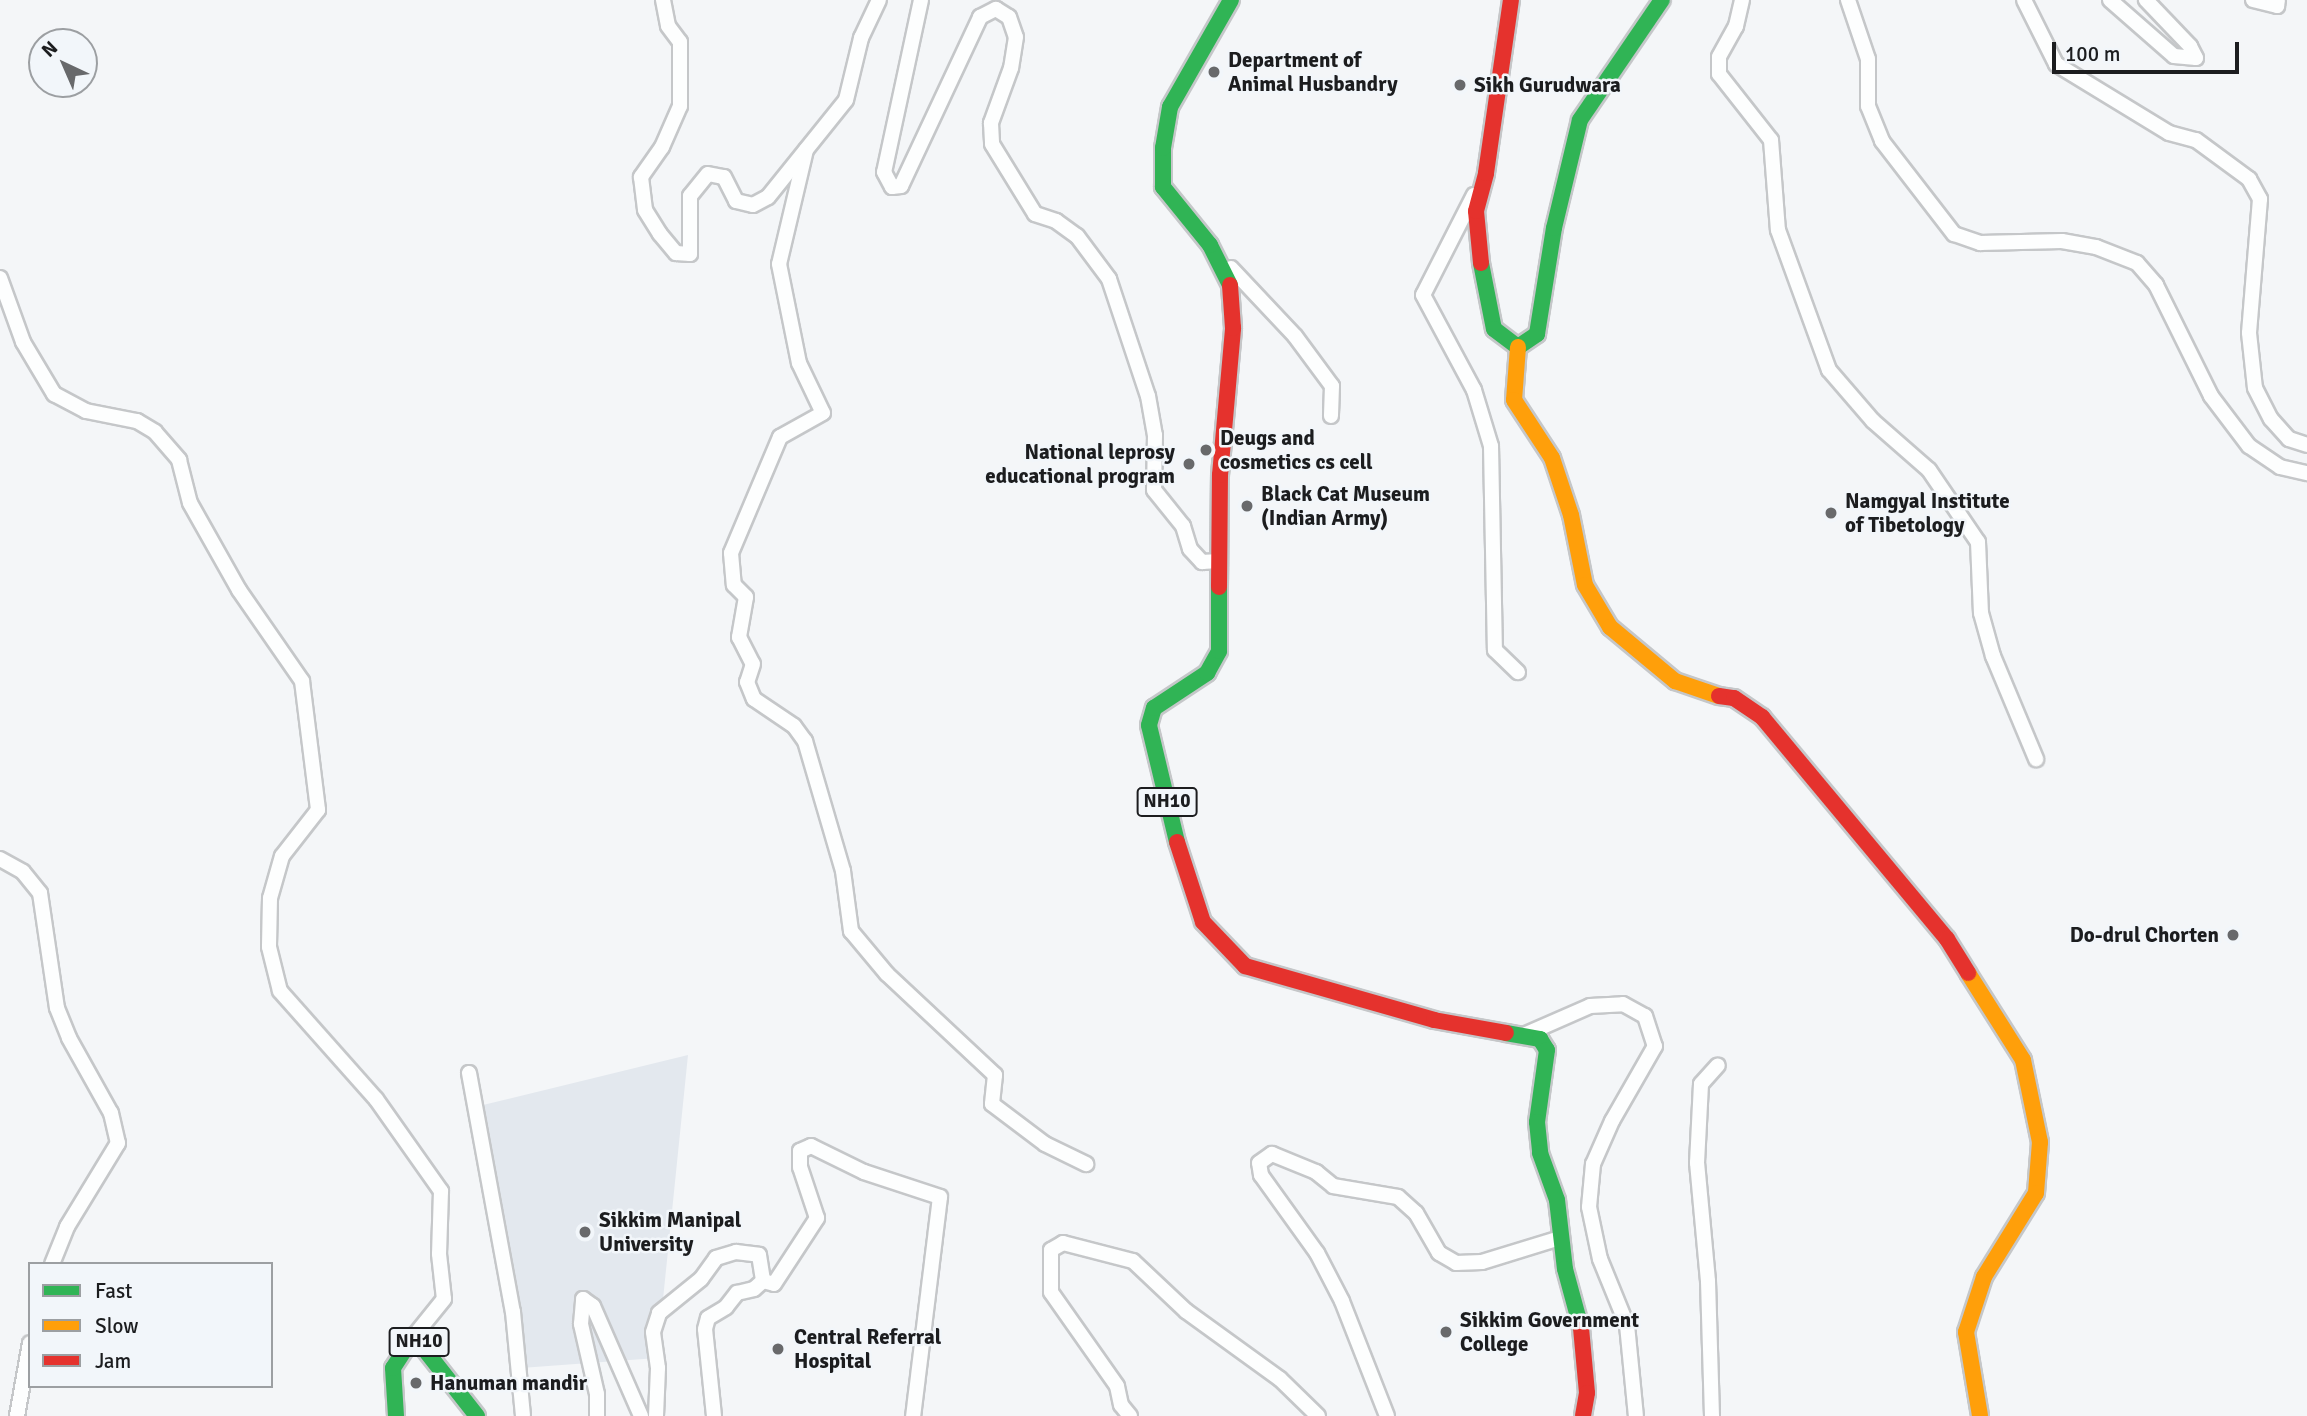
<!DOCTYPE html>
<style>
body{margin:0}
#map{position:relative;width:2307px;height:1416px;overflow:hidden;background:#f4f6f8;font-family:Signika,sans-serif}
div>[style]{position:absolute}
[style*='--x']{left:calc(var(--x)*1px);top:calc(var(--y)*1px);width:calc(var(--w)*1px);rotate:calc(var(--a)*1deg)}
.built>*{inset:0;background:#e3e8ee}
.roads{filter:drop-shadow(2px 0 #c5c7c9) drop-shadow(-2px 0 #c5c7c9) drop-shadow(0 2px #c5c7c9) drop-shadow(0 -2px #c5c7c9)}
.street>*{height:14px;margin:-7px;padding:0 7px;transform-origin:7px;border-radius:7px;background:#fdfefe}
.fast>*{height:16px;margin:-8px;padding:0 8px;transform-origin:8px;border-radius:8px;background:#30b455}
.slow>*{height:16px;margin:-8px;padding:0 8px;transform-origin:8px;border-radius:8px;background:#ff9f0a}
.jam>*{height:16px;margin:-8px;padding:0 8px;transform-origin:8px;border-radius:8px;background:#e5322d}
.dots>*{width:19px;height:19px;translate:-50% -50%;box-sizing:border-box;border:4px solid #f2f6fa;border-radius:50%}
span{translate:-50% -50%;white-space:nowrap;text-align:center;line-height:1.15;-webkit-text-stroke:5px #f2f6fa;paint-order:stroke}
.shield-label span{padding:2px 5px;background:#f2f6fa;border:2px solid;border-radius:5px;-webkit-text-stroke-width:0}
.shield-label{font-size:19px;color:#1c1d1f;font-weight:700}
.poi-label{font-size:21px;color:#1c1d1f;font-weight:700}
.left{translate:0 -50%;text-align:left}
.right{translate:-100% -50%;text-align:right}
.legend{position:absolute;left:28px;top:1262px;width:245px;height:126px;box-sizing:border-box;background:#f2f6fa;border:2px solid #9c9fa2;margin:0;padding:9px 12px;list-style:none;font-size:21px;color:#1c1d1f}
.legend li{display:flex;align-items:center;gap:14px;height:35px}
.legend b{width:35px;border:2px solid #9c9fa2}
.north{position:absolute;left:28px;top:28px;width:70px;height:70px;box-sizing:border-box;background:#f2f6fa;border:2px solid #9c9fa2;border-radius:50%;rotate:316deg;font-size:19px;font-weight:700;line-height:28px;text-align:center;color:#1c1d1f}
.north::after{content:'';display:block;margin:auto;width:24px;height:32px;background:#68696b;clip-path:polygon(50% 0,100% 100%,50% 72%,0 100%)}
.scale{position:absolute;left:2052px;top:42px;width:187px;height:32px;box-sizing:border-box;border:4px solid #1c1d1f;border-top:0;padding-left:9px;font-size:21px;line-height:24px;white-space:nowrap;color:#1c1d1f;-webkit-text-stroke:5px #f2f6fa;paint-order:stroke}
</style>
<div id="map">
<div class="built">
<div style="clip-path:polygon(688px 1055px,657px 1358px,521px 1368px,483px 1105px)"></div>
</div>
<div class="roads">
<div class="street">
<div style="--x:663;--y:0;--w:26;--a:79"></div>
<div style="--x:668;--y:26;--w:20;--a:53"></div>
<div style="--x:680;--y:42;--w:64;--a:90"></div>
<div style="--x:680;--y:106;--w:45;--a:113.7"></div>
<div style="--x:662;--y:147;--w:37;--a:125"></div>
<div style="--x:641;--y:177;--w:33;--a:83"></div>
<div style="--x:645;--y:210;--w:28;--a:58"></div>
<div style="--x:660;--y:234;--w:25;--a:50"></div>
<div style="--x:676;--y:253;--w:14;--a:4"></div>
<div style="--x:690;--y:254;--w:58;--a:-90"></div>
<div style="--x:690;--y:196;--w:28;--a:-51"></div>
<div style="--x:708;--y:174;--w:16;--a:11"></div>
<div style="--x:724;--y:177;--w:27;--a:63"></div>
<div style="--x:736;--y:201;--w:17;--a:13"></div>
<div style="--x:753;--y:205;--w:17;--a:-28"></div>
<div style="--x:768;--y:197;--w:124;--a:-51.2"></div>
<div style="--x:846;--y:100;--w:64;--a:-76.4"></div>
<div style="--x:861;--y:38;--w:42;--a:-64.7"></div>
<div style="--x:921;--y:0;--w:176;--a:102.1"></div>
<div style="--x:884;--y:172;--w:17;--a:62"></div>
<div style="--x:892;--y:187;--w:9;--a:-6"></div>
<div style="--x:901;--y:186;--w:187;--a:-64.9"></div>
<div style="--x:980;--y:17;--w:18;--a:-27"></div>
<div style="--x:996;--y:9;--w:15;--a:32"></div>
<div style="--x:1009;--y:17;--w:21;--a:71"></div>
<div style="--x:1016;--y:37;--w:31;--a:99"></div>
<div style="--x:1011;--y:68;--w:59;--a:110"></div>
<div style="--x:991;--y:123;--w:21;--a:87"></div>
<div style="--x:992;--y:144;--w:82;--a:58.4"></div>
<div style="--x:1035;--y:214;--w:22;--a:18"></div>
<div style="--x:1056;--y:221;--w:26;--a:36"></div>
<div style="--x:1077;--y:236;--w:54;--a:53.3"></div>
<div style="--x:1109;--y:279;--w:123;--a:71.6"></div>
<div style="--x:1148;--y:396;--w:40;--a:80"></div>
<div style="--x:1155;--y:435;--w:55;--a:91"></div>
<div style="--x:1154;--y:490;--w:46;--a:51.1"></div>
<div style="--x:1183;--y:526;--w:24;--a:73"></div>
<div style="--x:1190;--y:549;--w:18;--a:47"></div>
<div style="--x:1202;--y:562;--w:17;--a:-3"></div>
<div style="--x:1742;--y:0;--w:27;--a:103"></div>
<div style="--x:1736;--y:26;--w:35;--a:119"></div>
<div style="--x:1719;--y:57;--w:17;--a:90"></div>
<div style="--x:1719;--y:74;--w:84;--a:51.8"></div>
<div style="--x:1771;--y:140;--w:90;--a:85.6"></div>
<div style="--x:1778;--y:230;--w:149;--a:70"></div>
<div style="--x:1829;--y:370;--w:67;--a:49.2"></div>
<div style="--x:1873;--y:421;--w:74;--a:41.2"></div>
<div style="--x:1929;--y:470;--w:87;--a:55.8"></div>
<div style="--x:1978;--y:542;--w:71;--a:87.6"></div>
<div style="--x:1981;--y:613;--w:45;--a:74.4"></div>
<div style="--x:1993;--y:656;--w:112;--a:67.3"></div>
<div style="--x:1848;--y:0;--w:62;--a:71.3"></div>
<div style="--x:1868;--y:59;--w:47;--a:90"></div>
<div style="--x:1868;--y:106;--w:38;--a:68"></div>
<div style="--x:1882;--y:141;--w:118;--a:52.3"></div>
<div style="--x:1954;--y:234;--w:28;--a:19"></div>
<div style="--x:1980;--y:243;--w:82;--a:-1.4"></div>
<div style="--x:2062;--y:241;--w:35;--a:10"></div>
<div style="--x:2096;--y:247;--w:44;--a:21.3"></div>
<div style="--x:2137;--y:263;--w:29;--a:49"></div>
<div style="--x:2156;--y:285;--w:124;--a:63.6"></div>
<div style="--x:2211;--y:396;--w:63;--a:52.8"></div>
<div style="--x:2249;--y:446;--w:37;--a:34"></div>
<div style="--x:2280;--y:467;--w:28;--a:13"></div>
<div style="--x:2024;--y:0;--w:72;--a:63.4"></div>
<div style="--x:2056;--y:64;--w:132;--a:31.4"></div>
<div style="--x:2169;--y:133;--w:28;--a:15"></div>
<div style="--x:2196;--y:140;--w:66;--a:36.3"></div>
<div style="--x:2249;--y:179;--w:23;--a:61"></div>
<div style="--x:2260;--y:199;--w:134;--a:94.7"></div>
<div style="--x:2249;--y:333;--w:55;--a:83.8"></div>
<div style="--x:2255;--y:388;--w:35;--a:63"></div>
<div style="--x:2271;--y:419;--w:27;--a:48"></div>
<div style="--x:2289;--y:439;--w:19;--a:18"></div>
<div style="--x:2110;--y:0;--w:85;--a:41.2"></div>
<div style="--x:2174;--y:56;--w:22;--a:5"></div>
<div style="--x:2196;--y:58;--w:13;--a:-117"></div>
<div style="--x:2190;--y:46;--w:64;--a:-133.7"></div>
<div style="--x:2253;--y:0;--w:25;--a:14"></div>
<div style="--x:2277;--y:6;--w:6;--a:-81"></div>
<div style="--x:806;--y:150;--w:117;--a:103.3"></div>
<div style="--x:779;--y:264;--w:101;--a:78.6"></div>
<div style="--x:799;--y:363;--w:55;--a:64.4"></div>
<div style="--x:823;--y:413;--w:49;--a:150.8"></div>
<div style="--x:780;--y:437;--w:126;--a:112.9"></div>
<div style="--x:731;--y:553;--w:32;--a:85"></div>
<div style="--x:734;--y:585;--w:17;--a:45"></div>
<div style="--x:746;--y:597;--w:41;--a:99.9"></div>
<div style="--x:739;--y:637;--w:30;--a:63"></div>
<div style="--x:753;--y:664;--w:19;--a:108"></div>
<div style="--x:747;--y:682;--w:18;--a:68"></div>
<div style="--x:754;--y:699;--w:48;--a:34"></div>
<div style="--x:794;--y:726;--w:19;--a:54"></div>
<div style="--x:805;--y:741;--w:135;--a:73.7"></div>
<div style="--x:843;--y:871;--w:61;--a:82.4"></div>
<div style="--x:851;--y:931;--w:56;--a:50.1"></div>
<div style="--x:887;--y:974;--w:148;--a:43.1"></div>
<div style="--x:995;--y:1075;--w:29;--a:96"></div>
<div style="--x:992;--y:1104;--w:66;--a:37"></div>
<div style="--x:1045;--y:1144;--w:46;--a:26"></div>
<div style="--x:1474;--y:195;--w:112;--a:117"></div>
<div style="--x:1423;--y:295;--w:108;--a:61.8"></div>
<div style="--x:1474;--y:390;--w:59;--a:73.1"></div>
<div style="--x:1491;--y:446;--w:204;--a:88.9"></div>
<div style="--x:1495;--y:650;--w:32;--a:44"></div>
<div style="--x:1231;--y:268;--w:93;--a:46.7"></div>
<div style="--x:1295;--y:336;--w:62;--a:53.5"></div>
<div style="--x:1332;--y:386;--w:30;--a:92"></div>
<div style="--x:0;--y:278;--w:68;--a:70.2"></div>
<div style="--x:23;--y:342;--w:61;--a:59.2"></div>
<div style="--x:54;--y:394;--w:36;--a:28"></div>
<div style="--x:86;--y:411;--w:52;--a:11.1"></div>
<div style="--x:137;--y:421;--w:21;--a:31"></div>
<div style="--x:155;--y:432;--w:37;--a:49"></div>
<div style="--x:179;--y:460;--w:44;--a:75.7"></div>
<div style="--x:190;--y:503;--w:100;--a:60.6"></div>
<div style="--x:239;--y:590;--w:111;--a:55.3"></div>
<div style="--x:302;--y:681;--w:130;--a:82.9"></div>
<div style="--x:318;--y:810;--w:58;--a:128"></div>
<div style="--x:282;--y:856;--w:44;--a:105.9"></div>
<div style="--x:270;--y:898;--w:49;--a:91.2"></div>
<div style="--x:269;--y:947;--w:45;--a:76"></div>
<div style="--x:280;--y:991;--w:144;--a:48.4"></div>
<div style="--x:376;--y:1099;--w:113;--a:54.8"></div>
<div style="--x:441;--y:1191;--w:63;--a:91.8"></div>
<div style="--x:439;--y:1254;--w:45;--a:83.7"></div>
<div style="--x:444;--y:1299;--w:48;--a:129"></div>
<div style="--x:0;--y:859;--w:26;--a:29"></div>
<div style="--x:23;--y:872;--w:27;--a:51"></div>
<div style="--x:40;--y:893;--w:116;--a:81.6"></div>
<div style="--x:57;--y:1008;--w:32;--a:68"></div>
<div style="--x:69;--y:1038;--w:86;--a:60.8"></div>
<div style="--x:111;--y:1113;--w:31;--a:77"></div>
<div style="--x:118;--y:1143;--w:98;--a:121.3"></div>
<div style="--x:67;--y:1227;--w:40;--a:112"></div>
<div style="--x:1524;--y:1035;--w:72;--a:-23.7"></div>
<div style="--x:1590;--y:1006;--w:33;--a:-3"></div>
<div style="--x:1623;--y:1004;--w:25;--a:29"></div>
<div style="--x:1645;--y:1016;--w:32;--a:72"></div>
<div style="--x:1655;--y:1046;--w:86;--a:119.8"></div>
<div style="--x:1612;--y:1121;--w:47;--a:113.8"></div>
<div style="--x:1593;--y:1164;--w:43;--a:95.3"></div>
<div style="--x:1589;--y:1207;--w:53;--a:78.1"></div>
<div style="--x:1600;--y:1259;--w:71;--a:67.8"></div>
<div style="--x:1627;--y:1325;--w:91;--a:84.4"></div>
<div style="--x:469;--y:1073;--w:243;--a:79.6"></div>
<div style="--x:513;--y:1312;--w:104;--a:84.5"></div>
<div style="--x:763;--y:1281;--w:11;--a:15"></div>
<div style="--x:774;--y:1284;--w:79;--a:-56.9"></div>
<div style="--x:817;--y:1218;--w:54;--a:-108.4"></div>
<div style="--x:800;--y:1167;--w:16;--a:-90"></div>
<div style="--x:800;--y:1151;--w:12;--a:-24"></div>
<div style="--x:811;--y:1146;--w:59;--a:26.1"></div>
<div style="--x:864;--y:1172;--w:80;--a:18.2"></div>
<div style="--x:940;--y:1197;--w:221;--a:97"></div>
<div style="--x:17;--y:1416;--w:74;--a:-79.9"></div>
<div style="--x:597;--y:1416;--w:22;--a:-90"></div>
<div style="--x:597;--y:1394;--w:72;--a:-102.9"></div>
<div style="--x:581;--y:1324;--w:25;--a:-85"></div>
<div style="--x:583;--y:1299;--w:12;--a:35"></div>
<div style="--x:593;--y:1306;--w:120;--a:66.4"></div>
<div style="--x:656;--y:1416;--w:48;--a:-87.6"></div>
<div style="--x:658;--y:1368;--w:36;--a:-98"></div>
<div style="--x:653;--y:1332;--w:20;--a:-72"></div>
<div style="--x:659;--y:1313;--w:54;--a:-39"></div>
<div style="--x:701;--y:1279;--w:26;--a:-54"></div>
<div style="--x:716;--y:1258;--w:21;--a:-17"></div>
<div style="--x:736;--y:1252;--w:23;--a:7"></div>
<div style="--x:759;--y:1255;--w:26;--a:81"></div>
<div style="--x:714;--y:1416;--w:87;--a:-95.9"></div>
<div style="--x:705;--y:1329;--w:11;--a:-75"></div>
<div style="--x:708;--y:1318;--w:21;--a:-31"></div>
<div style="--x:726;--y:1307;--w:18;--a:-52"></div>
<div style="--x:737;--y:1293;--w:17;--a:-13"></div>
<div style="--x:754;--y:1289;--w:12;--a:-42"></div>
<div style="--x:1130;--y:1416;--w:14;--a:-129"></div>
<div style="--x:1121;--y:1405;--w:19;--a:-102"></div>
<div style="--x:1117;--y:1386;--w:115;--a:-125.1"></div>
<div style="--x:1051;--y:1292;--w:42;--a:-90"></div>
<div style="--x:1051;--y:1250;--w:14;--a:-30"></div>
<div style="--x:1063;--y:1243;--w:72;--a:14.4"></div>
<div style="--x:1133;--y:1261;--w:73;--a:43.3"></div>
<div style="--x:1186;--y:1311;--w:116;--a:35.9"></div>
<div style="--x:1280;--y:1379;--w:53;--a:44.2"></div>
<div style="--x:1387;--y:1416;--w:123;--a:-111.4"></div>
<div style="--x:1342;--y:1301;--w:54;--a:-117.5"></div>
<div style="--x:1317;--y:1253;--w:96;--a:-125.7"></div>
<div style="--x:1261;--y:1175;--w:12;--a:-99"></div>
<div style="--x:1259;--y:1163;--w:16;--a:-35"></div>
<div style="--x:1272;--y:1154;--w:48;--a:22.2"></div>
<div style="--x:1316;--y:1172;--w:22;--a:39"></div>
<div style="--x:1333;--y:1186;--w:66;--a:9.6"></div>
<div style="--x:1398;--y:1197;--w:24;--a:42"></div>
<div style="--x:1416;--y:1213;--w:46;--a:60.1"></div>
<div style="--x:1439;--y:1253;--w:20;--a:30"></div>
<div style="--x:1456;--y:1263;--w:26;--a:-2"></div>
<div style="--x:1482;--y:1262;--w:82;--a:-17.1"></div>
<div style="--x:1712;--y:1416;--w:135;--a:-91.7"></div>
<div style="--x:1708;--y:1281;--w:119;--a:-95.3"></div>
<div style="--x:1697;--y:1163;--w:79;--a:-87.1"></div>
<div style="--x:1701;--y:1084;--w:25;--a:-48"></div>
</div>
<div class="fast">
<div style="--x:1481;--y:263;--w:67;--a:78.9"></div>
<div style="--x:1494;--y:329;--w:30;--a:37"></div>
<div style="--x:1518;--y:347;--w:23;--a:-34"></div>
<div style="--x:1537;--y:334;--w:107;--a:-80.9"></div>
<div style="--x:1554;--y:228;--w:111;--a:-76.5"></div>
<div style="--x:1580;--y:120;--w:145;--a:-55.7"></div>
<div style="--x:1230;--y:285;--w:45;--a:-116.6"></div>
<div style="--x:1210;--y:245;--w:75;--a:-129"></div>
<div style="--x:1163;--y:187;--w:39;--a:-90"></div>
<div style="--x:1163;--y:148;--w:42;--a:-80.3"></div>
<div style="--x:1170;--y:107;--w:123;--a:-60.3"></div>
<div style="--x:1177;--y:842;--w:120;--a:-103.5"></div>
<div style="--x:1149;--y:725;--w:18;--a:-74"></div>
<div style="--x:1154;--y:708;--w:64;--a:-33.4"></div>
<div style="--x:1207;--y:673;--w:25;--a:-61"></div>
<div style="--x:1219;--y:651;--w:64;--a:-90"></div>
<div style="--x:1506;--y:1033;--w:35;--a:10"></div>
<div style="--x:1540;--y:1039;--w:13;--a:58"></div>
<div style="--x:1547;--y:1050;--w:73;--a:97.9"></div>
<div style="--x:1537;--y:1122;--w:31;--a:84"></div>
<div style="--x:1540;--y:1153;--w:50;--a:70.1"></div>
<div style="--x:1557;--y:1200;--w:69;--a:83.4"></div>
<div style="--x:1565;--y:1269;--w:61;--a:74.8"></div>
<div style="--x:396;--y:1416;--w:48;--a:-93.6"></div>
<div style="--x:393;--y:1368;--w:38;--a:-57"></div>
<div style="--x:414;--y:1336;--w:102;--a:51.8"></div>
</div>
<div class="slow">
<div style="--x:1518;--y:347;--w:53;--a:94.3"></div>
<div style="--x:1514;--y:400;--w:69;--a:56.8"></div>
<div style="--x:1552;--y:458;--w:60;--a:71.6"></div>
<div style="--x:1571;--y:515;--w:71;--a:78.7"></div>
<div style="--x:1585;--y:585;--w:49;--a:59.2"></div>
<div style="--x:1610;--y:627;--w:85;--a:39.7"></div>
<div style="--x:1675;--y:681;--w:46;--a:18.8"></div>
<div style="--x:1968;--y:973;--w:103;--a:57.7"></div>
<div style="--x:2023;--y:1060;--w:84;--a:78.3"></div>
<div style="--x:2040;--y:1142;--w:51;--a:94.5"></div>
<div style="--x:2036;--y:1193;--w:99;--a:121.8"></div>
<div style="--x:1984;--y:1277;--w:58;--a:108.1"></div>
<div style="--x:1966;--y:1332;--w:85;--a:80.5"></div>
</div>
<div class="jam">
<div style="--x:1481;--y:263;--w:52;--a:-95.5"></div>
<div style="--x:1476;--y:211;--w:39;--a:-75"></div>
<div style="--x:1486;--y:173;--w:175;--a:-81.8"></div>
<div style="--x:1219;--y:587;--w:112;--a:-89.5"></div>
<div style="--x:1220;--y:475;--w:148;--a:-84.9"></div>
<div style="--x:1233;--y:328;--w:43;--a:-94"></div>
<div style="--x:1719;--y:696;--w:15;--a:8"></div>
<div style="--x:1734;--y:698;--w:34;--a:34"></div>
<div style="--x:1762;--y:717;--w:289;--a:50.2"></div>
<div style="--x:1947;--y:939;--w:40;--a:58"></div>
<div style="--x:1177;--y:842;--w:84;--a:72"></div>
<div style="--x:1203;--y:922;--w:61;--a:46.3"></div>
<div style="--x:1245;--y:966;--w:197;--a:15.9"></div>
<div style="--x:1434;--y:1020;--w:73;--a:10.2"></div>
<div style="--x:1581;--y:1328;--w:65;--a:84.7"></div>
<div style="--x:1587;--y:1393;--w:23;--a:100"></div>
</div>
</div>
<div class="dots">
<div style="left:1214px;top:72px;background:#68696b"></div>
<div style="left:1460px;top:85px;background:#68696b"></div>
<div style="left:1206px;top:450px;background:#68696b"></div>
<div style="left:1189px;top:464px;background:#68696b"></div>
<div style="left:1247px;top:506px;background:#68696b"></div>
<div style="left:1831px;top:513px;background:#68696b"></div>
<div style="left:2233px;top:935px;background:#68696b"></div>
<div style="left:585px;top:1232px;background:#68696b"></div>
<div style="left:1446px;top:1332px;background:#68696b"></div>
<div style="left:778px;top:1349px;background:#68696b"></div>
<div style="left:416px;top:1383px;background:#68696b"></div>
</div>
<div class="shield-label">
<span style="left:1167px;top:802px">NH10</span>
<span style="left:419px;top:1342px">NH10</span>
</div>
<div class="poi-label">
<span class="left" style="left:1228px;top:72px">Department of<br>Animal Husbandry</span>
<span class="left" style="left:1474px;top:85px">Sikh Gurudwara</span>
<span class="left" style="left:1220px;top:450px">Deugs and<br>cosmetics cs cell</span>
<span class="right" style="left:1175px;top:464px">National leprosy<br>educational program</span>
<span class="left" style="left:1261px;top:506px">Black Cat Museum<br>(Indian Army)</span>
<span class="left" style="left:1845px;top:513px">Namgyal Institute<br>of Tibetology</span>
<span class="right" style="left:2219px;top:935px">Do-drul Chorten</span>
<span class="left" style="left:599px;top:1232px">Sikkim Manipal<br>University</span>
<span class="left" style="left:1460px;top:1332px">Sikkim Government<br>College</span>
<span class="left" style="left:794px;top:1349px">Central Referral<br>Hospital</span>
<span class="left" style="left:430px;top:1383px">Hanuman mandir</span>
</div>
<ul class="legend">
<li><b style="height:9px;background:#30b455"></b>Fast</li>
<li><b style="height:9px;background:#ff9f0a"></b>Slow</li>
<li><b style="height:9px;background:#e5322d"></b>Jam</li>
</ul>
<div class="north">N</div>
<div class="scale">100 m</div>
</div>
